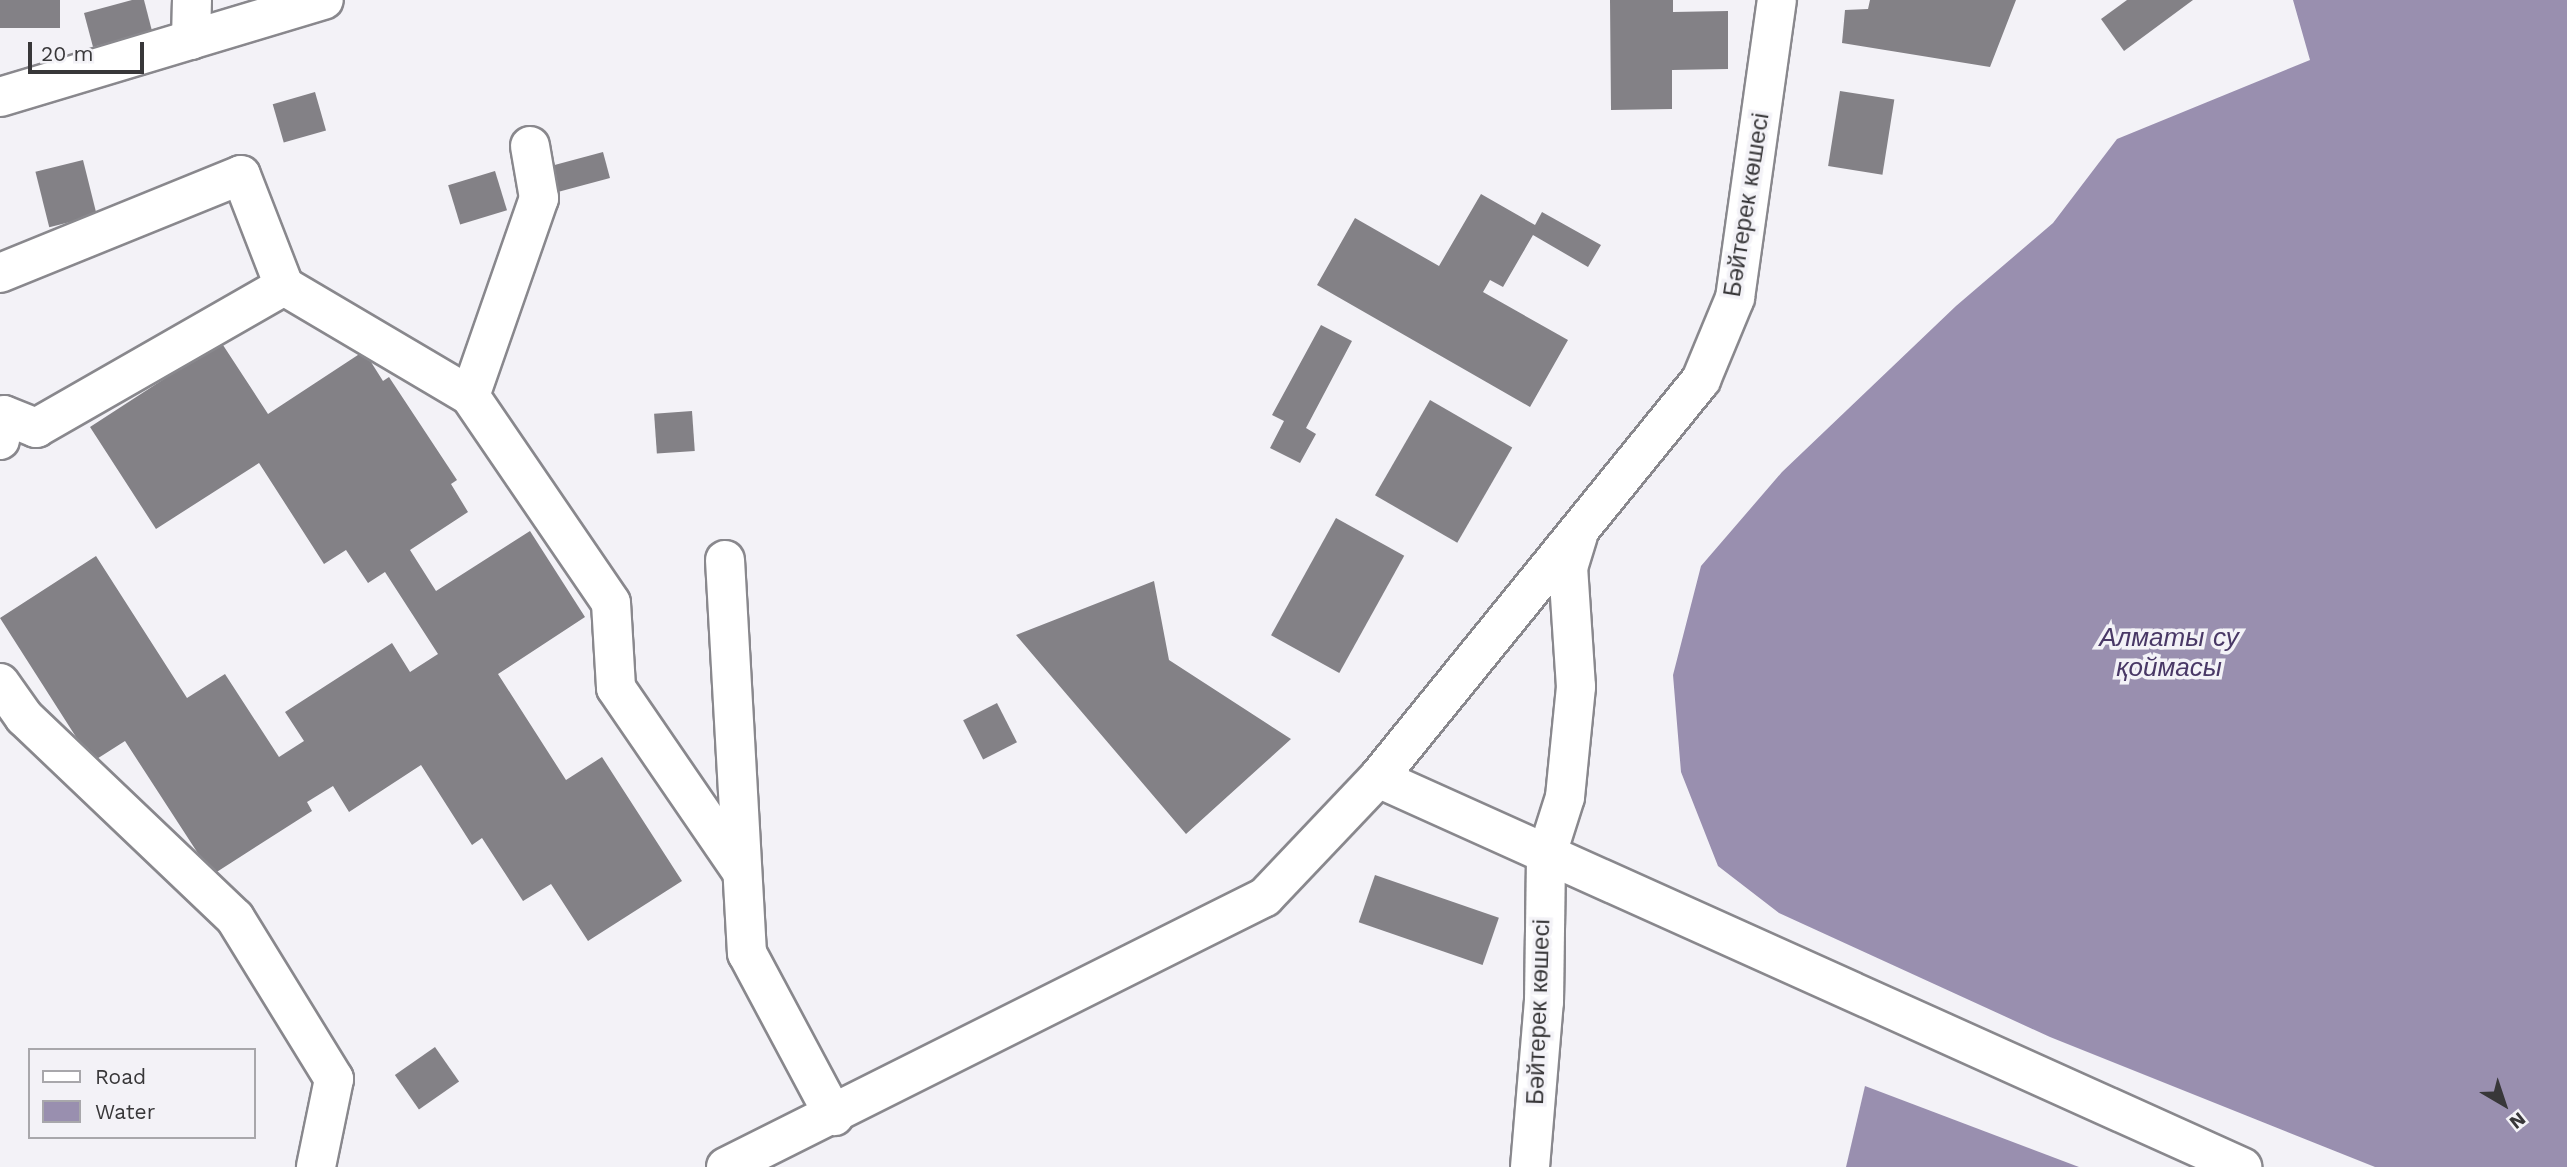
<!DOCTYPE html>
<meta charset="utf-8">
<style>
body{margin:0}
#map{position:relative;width:2567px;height:1167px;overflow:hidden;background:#f3f2f7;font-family:"Work Sans",sans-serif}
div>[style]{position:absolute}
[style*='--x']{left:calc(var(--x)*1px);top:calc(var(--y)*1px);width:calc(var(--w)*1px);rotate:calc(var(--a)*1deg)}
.water>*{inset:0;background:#998faf}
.building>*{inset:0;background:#838186;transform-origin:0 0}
.roads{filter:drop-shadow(2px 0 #89888d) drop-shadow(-2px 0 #89888d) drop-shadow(0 2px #89888d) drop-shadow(0 -2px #89888d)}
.minor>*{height:38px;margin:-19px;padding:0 19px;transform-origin:19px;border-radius:19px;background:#fff}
span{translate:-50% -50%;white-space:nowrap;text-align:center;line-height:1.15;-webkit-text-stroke:7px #f3f2f7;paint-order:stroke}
.street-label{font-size:24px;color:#383739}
.water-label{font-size:26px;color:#493866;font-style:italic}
.legend{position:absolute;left:28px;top:1048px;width:228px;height:91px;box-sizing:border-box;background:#f3f2f7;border:2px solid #a8a7ab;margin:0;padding:9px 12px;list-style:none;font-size:21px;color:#383739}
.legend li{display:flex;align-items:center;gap:14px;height:35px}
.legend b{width:35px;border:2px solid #a8a7ab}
.north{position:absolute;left:2469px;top:1069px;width:70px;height:70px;-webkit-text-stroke:5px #f3f2f7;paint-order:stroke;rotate:141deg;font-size:19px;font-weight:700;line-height:28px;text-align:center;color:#383739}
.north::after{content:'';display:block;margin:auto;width:24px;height:32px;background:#383739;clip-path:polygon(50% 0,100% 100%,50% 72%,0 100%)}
.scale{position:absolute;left:28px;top:42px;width:116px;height:32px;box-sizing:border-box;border:4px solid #383739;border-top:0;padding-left:9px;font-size:21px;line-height:24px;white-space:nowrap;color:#383739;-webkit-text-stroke:5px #f3f2f7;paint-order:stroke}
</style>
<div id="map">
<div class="water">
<div style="clip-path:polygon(2293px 0,2567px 0,2567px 1167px,2375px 1167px,2050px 1037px,1779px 913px,1718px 866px,1681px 772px,1673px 675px,1701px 566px,1782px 472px,1956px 306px,2053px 223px,2117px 139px,2310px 60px)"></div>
<div style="clip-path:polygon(1865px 1086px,2079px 1167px,1846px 1167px)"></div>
</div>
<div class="building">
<div style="left:0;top:0;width:60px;height:28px"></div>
<div style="clip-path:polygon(132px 0,144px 0,152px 31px,93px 47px,84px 13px)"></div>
<div style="clip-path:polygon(1610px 0,1673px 0,1673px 12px,1728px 11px,1728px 69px,1672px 70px,1672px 109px,1611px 110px)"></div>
<div style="clip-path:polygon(1870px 0,2016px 0,1990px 67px,1842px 43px,1845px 10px,1868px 9px)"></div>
<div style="clip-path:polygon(2127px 0,2193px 0,2124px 51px,2101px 19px)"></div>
<div style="left:1840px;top:91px;width:55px;height:76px;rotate:9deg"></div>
<div style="left:315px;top:92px;width:40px;height:44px;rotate:74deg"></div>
<div style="left:603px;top:152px;width:27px;height:54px;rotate:75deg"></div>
<div style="left:83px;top:160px;width:57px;height:49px;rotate:76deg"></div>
<div style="left:495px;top:171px;width:41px;height:49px;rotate:73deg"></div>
<div style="clip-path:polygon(1481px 194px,1535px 225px,1542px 212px,1601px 245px,1588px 267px,1533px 235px,1503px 287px,1490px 280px,1483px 292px,1568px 340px,1530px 407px,1317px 285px,1355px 218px,1439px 266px)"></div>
<div style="clip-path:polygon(1321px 325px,1352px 341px,1306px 428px,1316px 434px,1300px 463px,1270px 448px,1284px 421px,1272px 415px)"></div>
<div style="clip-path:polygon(221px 342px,268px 414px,364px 351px,383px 381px,389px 377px,457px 480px,451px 484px,468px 512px,410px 550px,436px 591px,530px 531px,585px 617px,498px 674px,566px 780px,602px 757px,682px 881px,588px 941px,551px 884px,523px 901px,482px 838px,472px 845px,421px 765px,349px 812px,333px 786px,307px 802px,312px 811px,212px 875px,125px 741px,92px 762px,0 618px,96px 556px,187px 698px,225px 674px,279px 757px,304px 741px,285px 712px,392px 643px,410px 672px,438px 654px,385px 572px,368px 583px,346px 550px,324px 564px,259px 463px,156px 529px,90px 427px)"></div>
<div style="left:1430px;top:400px;width:95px;height:110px;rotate:30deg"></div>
<div style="left:692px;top:411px;width:40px;height:38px;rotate:86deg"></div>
<div style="left:1336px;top:518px;width:78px;height:134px;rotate:29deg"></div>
<div style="clip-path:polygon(1154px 581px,1169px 660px,1291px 739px,1186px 834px,1016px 635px)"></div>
<div style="left:997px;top:703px;width:44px;height:38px;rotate:63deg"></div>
<div style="left:1375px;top:875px;width:131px;height:50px;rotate:19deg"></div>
<div style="left:435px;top:1047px;width:42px;height:49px;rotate:55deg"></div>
</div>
<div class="roads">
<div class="minor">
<div style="--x:191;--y:40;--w:40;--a:-88.6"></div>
<div style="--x:0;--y:97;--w:338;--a:-16.7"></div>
<div style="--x:530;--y:146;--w:53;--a:80.2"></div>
<div style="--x:539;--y:198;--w:210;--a:109.2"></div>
<div style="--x:470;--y:396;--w:250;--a:55.7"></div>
<div style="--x:611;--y:603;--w:85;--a:86.6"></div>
<div style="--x:616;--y:688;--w:223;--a:55.6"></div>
<div style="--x:0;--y:273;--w:260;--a:-22.1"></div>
<div style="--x:241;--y:175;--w:119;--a:68.8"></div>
<div style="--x:0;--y:440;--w:25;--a:-81"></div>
<div style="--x:4;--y:415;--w:35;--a:22"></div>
<div style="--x:36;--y:428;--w:286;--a:-29.8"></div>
<div style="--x:284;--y:286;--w:216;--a:30.6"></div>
<div style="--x:725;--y:560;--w:394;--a:86.8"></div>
<div style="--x:747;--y:953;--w:185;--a:61.9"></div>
<div style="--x:0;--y:683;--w:42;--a:54.8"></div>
<div style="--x:24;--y:717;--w:291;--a:43.6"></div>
<div style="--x:235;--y:918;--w:189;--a:58.4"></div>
<div style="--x:334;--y:1079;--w:90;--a:101.6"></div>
<div style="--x:1378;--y:778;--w:948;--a:24.24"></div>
<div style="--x:726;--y:1167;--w:603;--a:-26.61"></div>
<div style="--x:1265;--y:897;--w:164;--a:-46.5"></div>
<div style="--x:1378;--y:778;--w:513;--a:-50.94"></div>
<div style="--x:1701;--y:380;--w:89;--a:-67.5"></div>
<div style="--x:1735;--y:298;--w:301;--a:-82"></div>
<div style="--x:1530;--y:1167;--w:166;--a:-85.2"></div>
<div style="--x:1544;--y:1002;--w:145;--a:-89.2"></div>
<div style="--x:1546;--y:857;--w:63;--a:-72.4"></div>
<div style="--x:1565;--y:797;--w:111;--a:-84.3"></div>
<div style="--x:1576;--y:687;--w:119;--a:-93.8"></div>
<div style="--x:1568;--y:568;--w:34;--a:-73"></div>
</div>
</div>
<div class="street-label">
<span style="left:1747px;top:205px;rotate:-81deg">Бәйтерек көшесі</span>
<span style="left:1539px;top:1012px;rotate:-88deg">Бәйтерек көшесі</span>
</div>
<div class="water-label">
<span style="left:2169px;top:653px">Алматы су<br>қоймасы</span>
</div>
<ul class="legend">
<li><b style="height:9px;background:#fff"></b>Road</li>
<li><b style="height:19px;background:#998faf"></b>Water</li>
</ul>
<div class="north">N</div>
<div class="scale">20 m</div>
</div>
